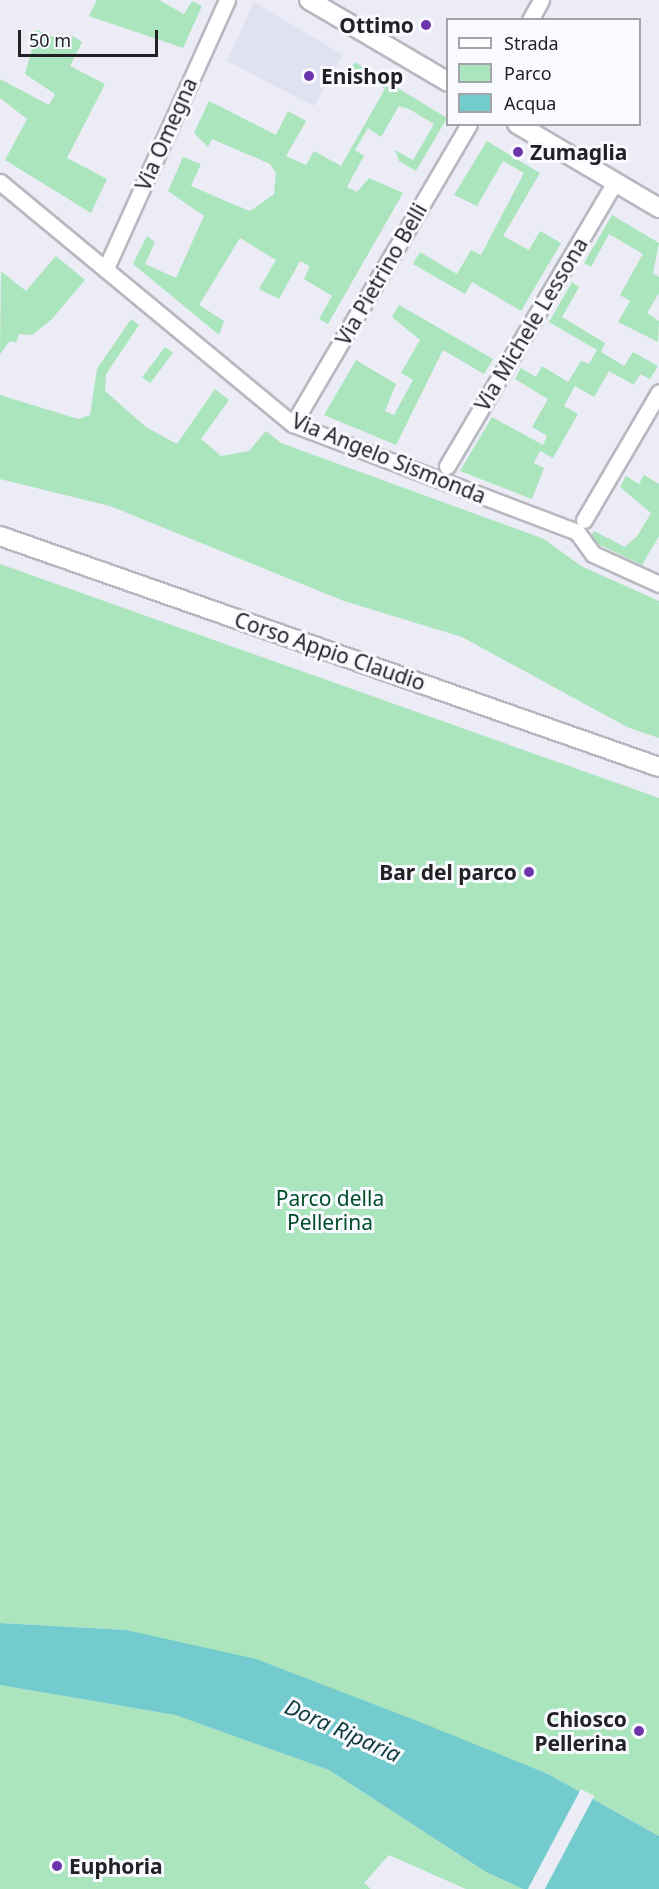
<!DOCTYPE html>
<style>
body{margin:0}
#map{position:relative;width:659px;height:1889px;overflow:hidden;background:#ebecf5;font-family:"Noto Sans",sans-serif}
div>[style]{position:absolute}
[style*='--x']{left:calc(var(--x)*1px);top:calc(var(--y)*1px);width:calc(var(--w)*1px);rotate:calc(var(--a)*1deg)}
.built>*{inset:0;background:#e0e1f1}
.green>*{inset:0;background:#aae5bd;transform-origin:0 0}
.water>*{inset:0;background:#73cbce}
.pier>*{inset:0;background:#ebecf5;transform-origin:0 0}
.roads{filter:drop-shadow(2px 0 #b7b8c0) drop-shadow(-2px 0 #b7b8c0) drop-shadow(0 2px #b7b8c0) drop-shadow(0 -2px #b7b8c0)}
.minor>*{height:15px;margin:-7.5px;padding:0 7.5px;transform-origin:7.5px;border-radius:7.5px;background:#fff}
.tertiary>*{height:18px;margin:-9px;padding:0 9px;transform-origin:9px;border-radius:9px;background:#fff}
.dots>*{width:16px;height:16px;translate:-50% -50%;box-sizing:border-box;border:3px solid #f9faff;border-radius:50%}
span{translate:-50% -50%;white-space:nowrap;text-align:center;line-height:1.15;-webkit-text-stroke:6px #f9faff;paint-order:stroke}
.poi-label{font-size:21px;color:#222225;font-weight:700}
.right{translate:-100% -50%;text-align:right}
.left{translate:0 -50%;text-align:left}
.street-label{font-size:21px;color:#222225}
.park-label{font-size:21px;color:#004d28}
.water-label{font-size:22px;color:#103b3d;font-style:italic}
.legend{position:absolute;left:446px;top:18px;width:195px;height:108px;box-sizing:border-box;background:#f9faff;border:2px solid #a3a4a8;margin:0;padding:8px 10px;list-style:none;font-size:18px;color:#222225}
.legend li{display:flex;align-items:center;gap:12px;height:30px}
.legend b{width:30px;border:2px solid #a3a4a8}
.scale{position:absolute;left:18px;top:30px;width:140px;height:27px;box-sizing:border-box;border:3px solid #222225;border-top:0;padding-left:8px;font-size:18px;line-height:21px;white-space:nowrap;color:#222225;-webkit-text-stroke:4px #f9faff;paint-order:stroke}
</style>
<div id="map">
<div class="built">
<div style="clip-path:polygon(254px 2px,343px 55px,314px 106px,227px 61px)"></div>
</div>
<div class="green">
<div style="clip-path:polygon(97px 0,159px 0,184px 14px,192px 1px,202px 6px,183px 48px,89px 16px)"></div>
<div style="clip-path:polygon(37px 30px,69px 43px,73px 36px,82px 42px,70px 66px,105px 84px,67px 158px,107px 179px,91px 213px,5px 160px,27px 119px,0 98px,0 79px,49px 105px,55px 94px,25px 74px)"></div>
<div style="clip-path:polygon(355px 62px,447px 118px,416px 171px,399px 161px,395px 150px,413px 160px,434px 124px,409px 109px,399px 106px,381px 137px,368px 128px,355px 150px,364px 156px,347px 187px,357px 192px,369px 178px,403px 193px,328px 324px,319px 319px,332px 296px,304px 279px,310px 266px,300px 261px,279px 299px,259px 289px,276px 260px,240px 238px,199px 305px,224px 321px,219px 335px,133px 264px,147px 236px,155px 242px,145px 264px,176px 278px,204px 216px,168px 191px,183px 157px,201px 164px,191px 186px,235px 205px,250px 211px,274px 194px,276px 173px,270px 164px,212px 139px,208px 147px,194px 133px,209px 101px,276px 135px,288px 111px,306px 121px,286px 156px,306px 165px,314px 151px,341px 166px,385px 89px,351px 69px)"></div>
<div style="clip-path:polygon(487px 141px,540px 173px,503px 236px,529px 250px,540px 231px,561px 243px,521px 311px,472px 282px,465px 294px,413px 264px,420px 252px,457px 274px,471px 250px,481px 255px,524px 173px,503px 161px,477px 206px,454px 195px)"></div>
<div style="clip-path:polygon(612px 215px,659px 243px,653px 273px,659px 277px,659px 293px,647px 313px,659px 321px,658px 342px,618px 322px,630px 301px,620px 295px,643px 254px,609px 234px,591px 267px,584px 263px)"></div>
<div style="clip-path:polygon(56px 256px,85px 280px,51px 320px,32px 335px,19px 334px,16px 343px,10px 341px,0 354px,1px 271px,26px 291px)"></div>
<div style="clip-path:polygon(572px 282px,579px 287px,562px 317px,605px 343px,601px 352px,624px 366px,633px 352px,658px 366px,650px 379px,640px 374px,634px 385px,609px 371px,594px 397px,575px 386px,564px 406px,578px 414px,553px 458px,540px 451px,534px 463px,544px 468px,532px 499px,460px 471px,492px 417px,543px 445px,547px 436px,532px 427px,548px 399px,515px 379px,521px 368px,536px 377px,542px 366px,568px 382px,581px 361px,589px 364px,597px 350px,549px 322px)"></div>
<div style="clip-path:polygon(399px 305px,493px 359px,484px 374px,443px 350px,396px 445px,324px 415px,356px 360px,396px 384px,385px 411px,394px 415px,413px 380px,401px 373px,420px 340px,392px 317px)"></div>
<div style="clip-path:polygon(131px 319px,139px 325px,106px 374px,105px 391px,146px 427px,177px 444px,215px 389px,229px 400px,201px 439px,221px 456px,249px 451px,266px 431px,281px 443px,544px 539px,581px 566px,659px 601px,659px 738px,627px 727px,462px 637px,344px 601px,110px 506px,0 479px,0 395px,78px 419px,90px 415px,97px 369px)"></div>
<div style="left:165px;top:347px;width:10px;height:38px;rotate:37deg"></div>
<div style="clip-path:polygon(644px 475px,659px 484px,659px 536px,642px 565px,589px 540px,594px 531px,625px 547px,638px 535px,651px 513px,620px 487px,626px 476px,639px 484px)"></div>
<div style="clip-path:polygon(0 564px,659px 798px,659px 1836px,548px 1774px,126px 1630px,0 1623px)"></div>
<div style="clip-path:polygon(0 1685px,175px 1715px,329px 1770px,486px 1872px,523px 1889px,466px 1889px,389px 1855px,364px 1883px,371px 1889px,0 1889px)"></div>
</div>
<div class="water">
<div style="clip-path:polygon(0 1623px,126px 1630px,256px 1659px,420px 1722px,548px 1774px,659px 1836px,659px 1889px,523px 1889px,486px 1872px,329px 1770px,175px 1715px,0 1685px)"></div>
</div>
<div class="pier">
<div style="left:581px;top:1789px;width:15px;height:123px;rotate:28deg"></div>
</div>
<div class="roads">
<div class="minor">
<div style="--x:530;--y:20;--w:23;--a:-61"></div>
<div style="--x:0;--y:182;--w:380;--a:39.6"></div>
<div style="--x:293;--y:424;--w:304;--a:20.8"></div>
<div style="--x:577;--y:532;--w:27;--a:54"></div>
<div style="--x:593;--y:554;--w:72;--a:24.4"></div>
<div style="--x:106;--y:268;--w:294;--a:-65.7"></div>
<div style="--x:293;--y:424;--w:348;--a:-59.6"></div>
<div style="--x:447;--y:466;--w:330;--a:-59.4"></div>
<div style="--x:584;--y:520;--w:148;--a:-59.6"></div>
</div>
<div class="tertiary">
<div style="--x:309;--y:0;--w:161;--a:30.5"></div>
<div style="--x:517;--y:124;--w:165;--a:30.6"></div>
<div style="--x:0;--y:536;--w:698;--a:19.32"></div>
</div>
</div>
<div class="dots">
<div style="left:426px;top:25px;background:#6c35ac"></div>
<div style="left:309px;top:76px;background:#6c35ac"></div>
<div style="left:518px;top:152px;background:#6c35ac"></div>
<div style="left:529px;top:872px;background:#6c35ac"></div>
<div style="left:639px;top:1731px;background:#6c35ac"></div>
<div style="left:57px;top:1866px;background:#6c35ac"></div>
</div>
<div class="poi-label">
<span class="right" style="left:414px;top:25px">Ottimo</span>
<span class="left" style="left:321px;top:76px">Enishop</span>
<span class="left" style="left:530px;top:152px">Zumaglia</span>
<span class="right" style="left:517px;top:872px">Bar del parco</span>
<span class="right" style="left:627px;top:1731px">Chiosco<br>Pellerina</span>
<span class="left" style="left:69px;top:1866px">Euphoria</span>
</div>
<div class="street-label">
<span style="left:166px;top:134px;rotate:-66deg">Via Omegna</span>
<span style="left:381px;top:274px;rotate:-60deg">Via Pietrino Belli</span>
<span style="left:531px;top:324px;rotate:-59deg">Via Michele Lessona</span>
<span style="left:389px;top:458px;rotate:22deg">Via Angelo Sismonda</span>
<span style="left:330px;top:651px;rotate:19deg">Corso Appio Claudio</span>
</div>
<div class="park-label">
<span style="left:330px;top:1210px">Parco della<br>Pellerina</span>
</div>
<div class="water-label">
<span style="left:343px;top:1730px;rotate:24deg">Dora Riparia</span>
</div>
<ul class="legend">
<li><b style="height:8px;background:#fff"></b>Strada</li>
<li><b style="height:16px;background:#aae5bd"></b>Parco</li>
<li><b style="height:16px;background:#73cbce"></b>Acqua</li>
</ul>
<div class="scale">50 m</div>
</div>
